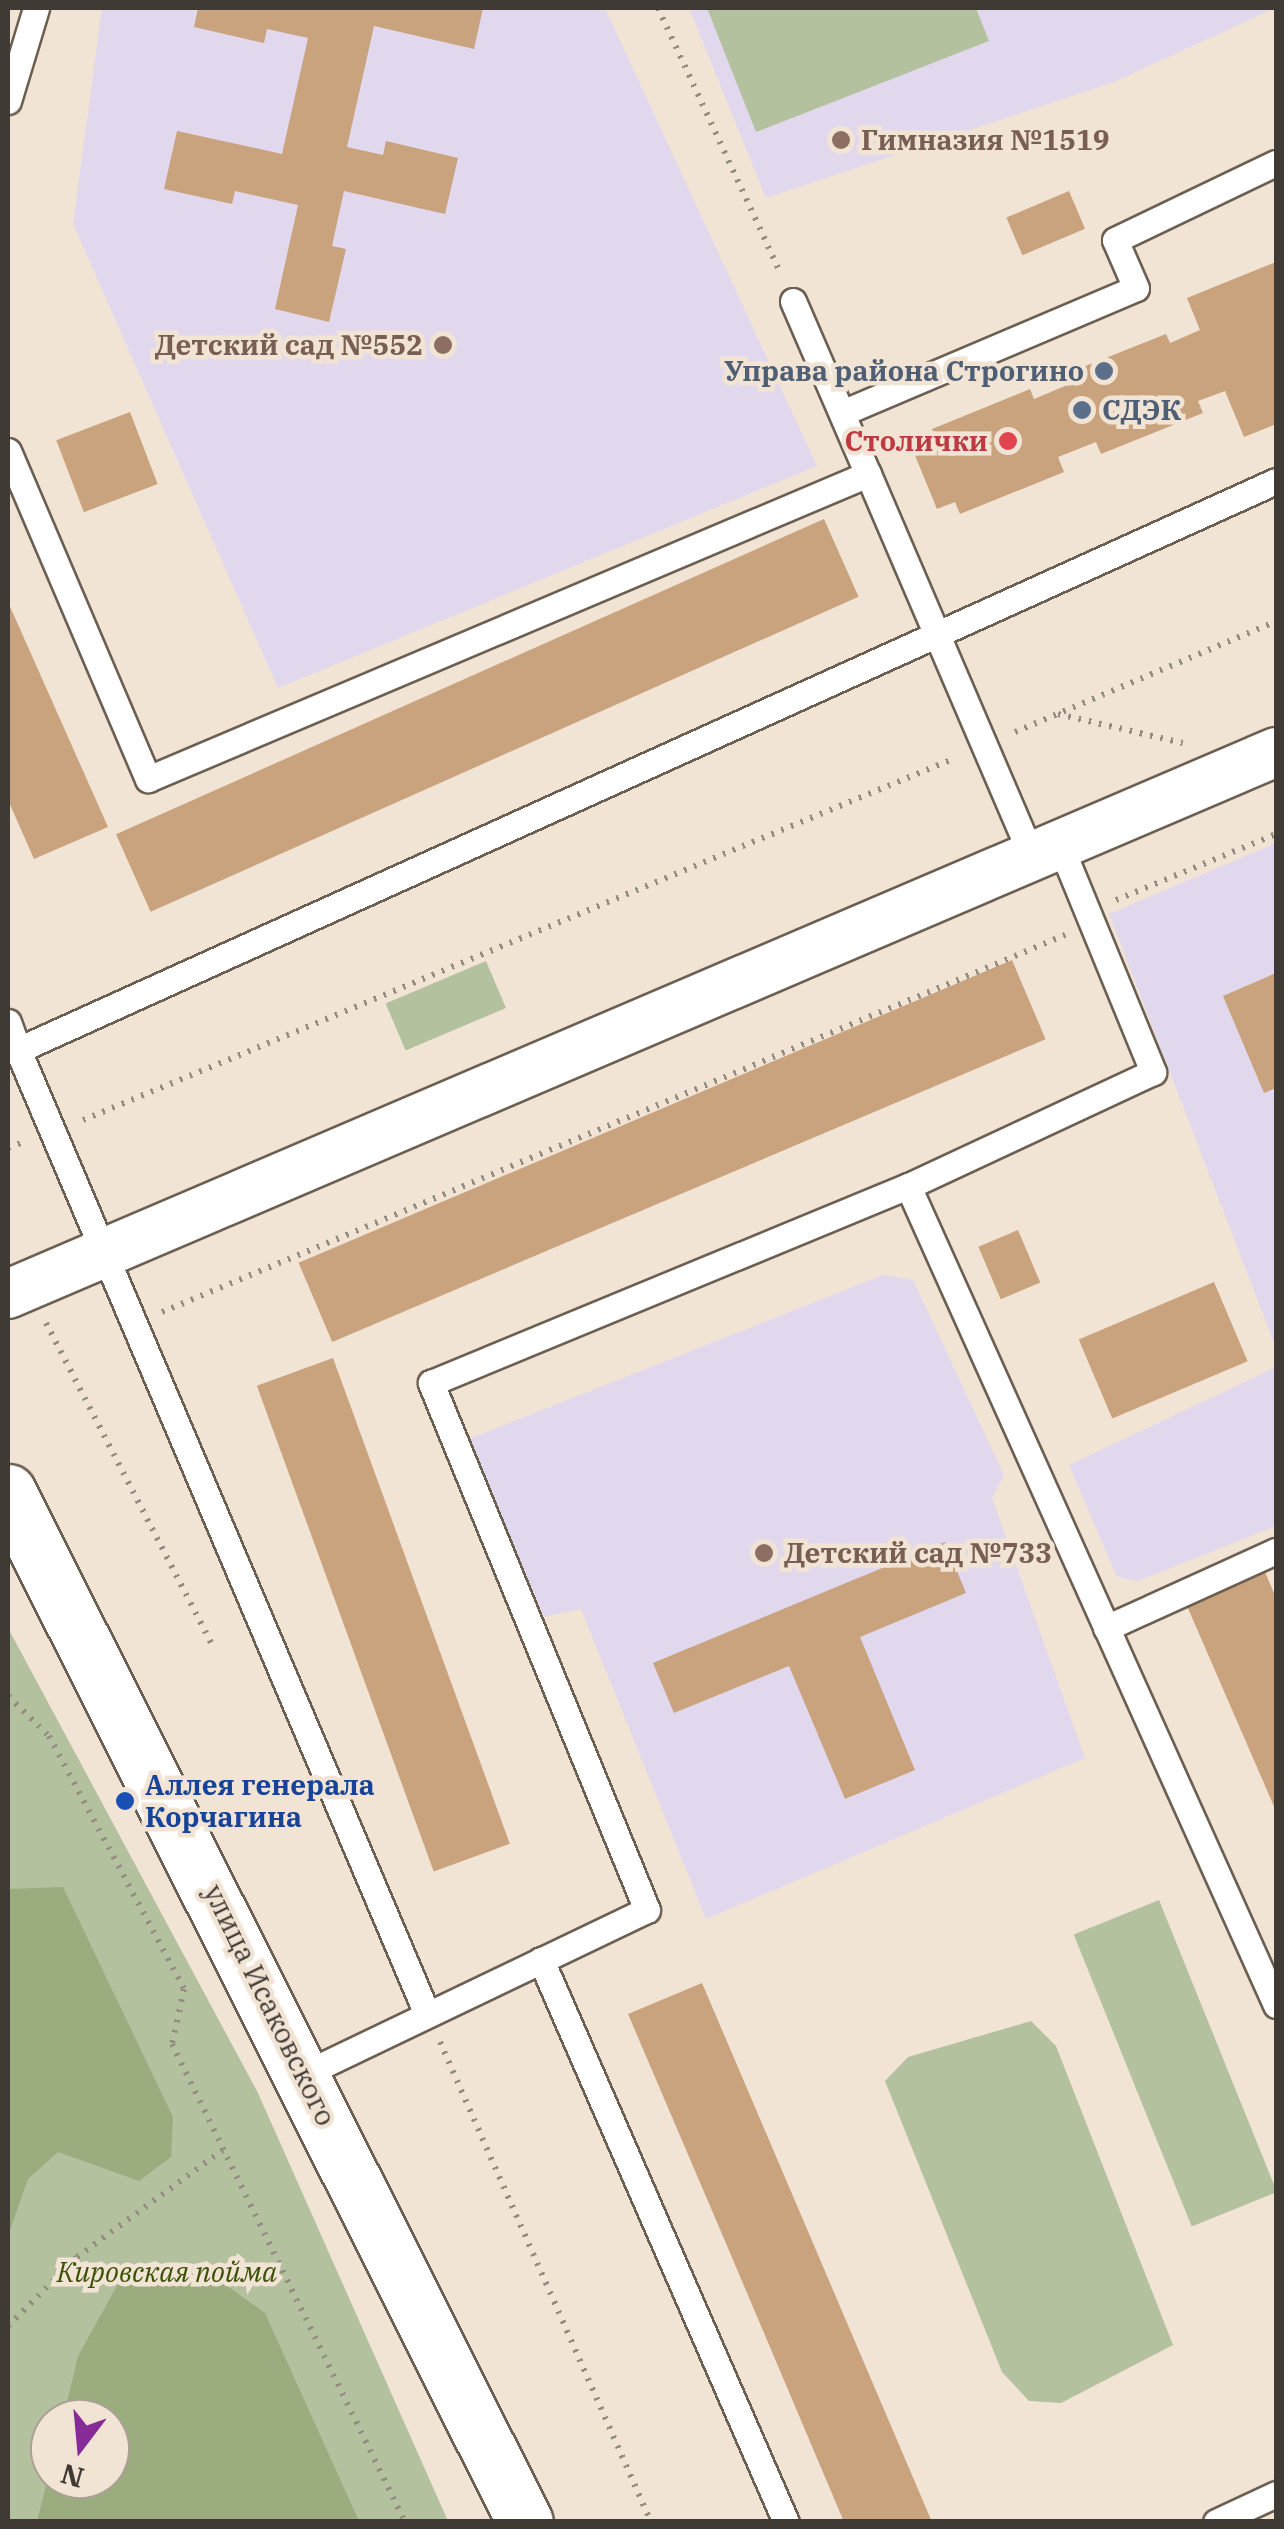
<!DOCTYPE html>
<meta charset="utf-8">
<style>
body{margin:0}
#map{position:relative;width:1284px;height:2529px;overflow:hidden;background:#f2e4d5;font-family:"IBM Plex Serif",serif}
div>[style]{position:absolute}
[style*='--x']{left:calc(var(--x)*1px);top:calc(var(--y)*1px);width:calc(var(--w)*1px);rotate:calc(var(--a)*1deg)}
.education>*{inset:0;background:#e2d8ed}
.green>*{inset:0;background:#b3c19f;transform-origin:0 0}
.forest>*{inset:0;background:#9bad7f}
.building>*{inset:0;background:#c9a27e;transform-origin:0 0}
.path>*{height:6px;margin-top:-3px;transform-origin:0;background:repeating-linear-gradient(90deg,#968d82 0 2.5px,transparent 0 10.5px)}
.roads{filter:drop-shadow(2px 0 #6b5f52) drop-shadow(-2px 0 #6b5f52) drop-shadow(0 2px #6b5f52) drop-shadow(0 -2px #6b5f52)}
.service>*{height:25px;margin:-12.5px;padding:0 12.5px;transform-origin:12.5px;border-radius:12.5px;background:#fff}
.minor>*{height:48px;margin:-24px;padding:0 24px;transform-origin:24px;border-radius:24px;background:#fff}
.tertiary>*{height:55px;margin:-27.5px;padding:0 27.5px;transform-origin:27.5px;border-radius:27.5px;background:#fff}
.dots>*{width:28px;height:28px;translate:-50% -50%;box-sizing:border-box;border:5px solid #f2e4d5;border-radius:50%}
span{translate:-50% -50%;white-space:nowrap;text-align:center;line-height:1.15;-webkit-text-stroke:9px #f2e4d5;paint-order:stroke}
.education-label{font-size:28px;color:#785e54;font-weight:700}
.left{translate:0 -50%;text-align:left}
.right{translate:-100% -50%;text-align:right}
.service-label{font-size:28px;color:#4e5e75;font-weight:700}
.health-label{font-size:28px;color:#be3a42;font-weight:700}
.transit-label{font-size:28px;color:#164399;font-weight:700}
.street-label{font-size:28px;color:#3f3a34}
.park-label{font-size:28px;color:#3b5107;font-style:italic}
.frame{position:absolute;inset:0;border:10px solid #3f3a34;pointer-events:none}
.north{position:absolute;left:30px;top:2399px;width:100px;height:100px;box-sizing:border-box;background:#f2e4d5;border:2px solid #aaa095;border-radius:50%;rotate:196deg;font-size:28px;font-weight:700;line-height:40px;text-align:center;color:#3f3a34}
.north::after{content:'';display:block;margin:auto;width:35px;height:45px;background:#872b96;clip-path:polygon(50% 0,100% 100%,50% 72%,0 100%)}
</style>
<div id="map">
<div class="education">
<div style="clip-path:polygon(102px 8px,605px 8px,817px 466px,278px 688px,73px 224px)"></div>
<div style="clip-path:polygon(689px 8px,1275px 8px,1114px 82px,766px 198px)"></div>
<div style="clip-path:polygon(1276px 843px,1276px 1348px,1109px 914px)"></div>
<div style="clip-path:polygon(883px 1275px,913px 1280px,1004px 1475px,992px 1498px,1085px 1758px,706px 1919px,581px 1609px,544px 1617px,469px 1439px)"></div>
<div style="clip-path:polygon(1276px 1367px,1276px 1526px,1138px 1581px,1117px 1577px,1069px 1465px)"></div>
</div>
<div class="green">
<div style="clip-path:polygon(707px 8px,976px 8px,989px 41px,756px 132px)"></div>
<div style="left:486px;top:961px;width:51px;height:109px;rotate:67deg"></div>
<div style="clip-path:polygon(evenodd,8px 1628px,258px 2093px,448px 2521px,8px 2521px,8px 1628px,50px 2419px,110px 2419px,110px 2479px,50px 2479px,50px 2419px)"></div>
<div style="left:1159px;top:1900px;width:315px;height:92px;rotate:68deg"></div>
<div style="clip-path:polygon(1031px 2021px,1056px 2046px,1173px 2345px,1061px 2403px,1029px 2401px,1002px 2372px,885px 2081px,908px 2057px)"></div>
</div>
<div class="forest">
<div style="clip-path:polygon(63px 1887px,173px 2117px,171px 2157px,139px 2181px,58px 2152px,28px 2179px,8px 2236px,8px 1889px)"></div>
<div style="clip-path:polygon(198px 2265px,265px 2313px,359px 2521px,37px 2521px,50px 2470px,50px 2479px,110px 2479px,110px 2419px,63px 2419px,78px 2356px,119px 2282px)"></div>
</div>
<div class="building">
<div style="clip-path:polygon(198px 8px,483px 8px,474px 49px,374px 26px,347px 147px,383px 155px,386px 141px,458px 158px,445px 214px,344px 191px,332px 246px,346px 249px,329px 322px,275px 309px,298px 205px,235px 191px,232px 204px,164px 189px,177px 131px,282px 154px,308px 38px,267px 29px,264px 43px,194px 27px)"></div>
<div style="left:1069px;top:191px;width:41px;height:68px;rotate:67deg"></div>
<div style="clip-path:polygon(1276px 262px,1276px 424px,1244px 437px,1225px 391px,1198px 401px,1203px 413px,1101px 454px,1096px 442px,1058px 457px,1064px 472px,960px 514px,955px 502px,937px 509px,914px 453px,938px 444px,932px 429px,1030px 389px,1034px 399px,1077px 381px,1073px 371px,1166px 334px,1170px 343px,1200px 330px,1187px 298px)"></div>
<div style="left:130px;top:412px;width:77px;height:79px;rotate:69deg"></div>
<div style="left:824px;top:519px;width:85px;height:775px;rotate:66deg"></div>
<div style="clip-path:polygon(8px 602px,108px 827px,34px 859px,8px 800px)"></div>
<div style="left:1012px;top:960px;width:86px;height:775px;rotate:67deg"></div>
<div style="clip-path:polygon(1276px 973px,1276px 1088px,1264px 1093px,1223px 996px)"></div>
<div style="left:1018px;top:1230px;width:57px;height:43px;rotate:67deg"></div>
<div style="left:1214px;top:1282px;width:86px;height:147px;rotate:67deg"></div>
<div style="left:333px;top:1358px;width:517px;height:81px;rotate:70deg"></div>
<div style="clip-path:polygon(945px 1542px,966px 1593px,860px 1637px,915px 1770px,845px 1799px,789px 1666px,674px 1713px,653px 1663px)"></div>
<div style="clip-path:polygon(1265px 1572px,1276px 1598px,1276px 1811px,1187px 1606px)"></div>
<div style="clip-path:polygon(702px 1983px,932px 2522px,844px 2522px,725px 2241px,628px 2014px)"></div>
</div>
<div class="path">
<div style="--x:658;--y:8;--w:293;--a:65.2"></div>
<div style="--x:1058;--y:714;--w:128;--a:13.1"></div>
<div style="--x:1015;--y:732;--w:284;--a:-23"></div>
<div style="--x:1116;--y:900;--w:173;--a:-22.4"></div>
<div style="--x:83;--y:1120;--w:942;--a:-22.54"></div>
<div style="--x:8;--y:1148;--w:17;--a:-21"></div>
<div style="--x:162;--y:1312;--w:979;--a:-22.66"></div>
<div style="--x:46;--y:1323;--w:364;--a:62.7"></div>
<div style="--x:8;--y:1696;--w:57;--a:44.3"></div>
<div style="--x:49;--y:1736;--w:287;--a:61.9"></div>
<div style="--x:184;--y:1989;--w:56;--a:102.3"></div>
<div style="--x:172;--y:2044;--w:532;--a:64.01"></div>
<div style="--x:440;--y:2042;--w:524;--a:66.27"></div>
<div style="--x:8;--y:2326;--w:98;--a:-45"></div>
<div style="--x:77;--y:2257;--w:186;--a:-36.3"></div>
</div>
<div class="roads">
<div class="service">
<div style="--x:8;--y:101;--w:97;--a:-73.2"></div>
<div style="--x:793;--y:301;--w:189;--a:66.6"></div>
<div style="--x:842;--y:413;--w:319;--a:-23"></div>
<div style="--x:1136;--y:288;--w:52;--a:-113.6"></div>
<div style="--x:1115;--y:240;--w:178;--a:-25.6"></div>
<div style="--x:8;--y:451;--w:357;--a:66.9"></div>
<div style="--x:148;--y:779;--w:782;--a:-22.96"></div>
<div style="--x:868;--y:474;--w:411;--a:66.8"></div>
<div style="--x:1058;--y:840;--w:251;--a:67.7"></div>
<div style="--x:1153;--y:1072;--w:270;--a:155"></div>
<div style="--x:908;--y:1186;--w:898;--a:65.8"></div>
<div style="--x:8;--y:1022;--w:30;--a:70"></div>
<div style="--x:1106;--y:1628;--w:187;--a:-24.4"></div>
<div style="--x:541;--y:1960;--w:613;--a:66.45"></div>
<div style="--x:427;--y:2014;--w:1047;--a:-112.99"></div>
<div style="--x:18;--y:1050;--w:1381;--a:-24.34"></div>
<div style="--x:304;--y:2074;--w:380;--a:-25.6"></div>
<div style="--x:647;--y:1910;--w:570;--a:-112.29"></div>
<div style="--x:431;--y:1383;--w:516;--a:-22.44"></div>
<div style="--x:1216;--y:2522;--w:66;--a:-25"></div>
</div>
<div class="minor">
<div style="--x:8;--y:1294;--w:1379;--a:-23.14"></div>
</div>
<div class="tertiary">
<div style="--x:8;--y:1492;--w:1152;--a:63.35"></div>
</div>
</div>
<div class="dots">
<div style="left:841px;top:140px;background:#8d6e63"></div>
<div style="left:443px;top:345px;background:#8d6e63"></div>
<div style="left:1104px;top:371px;background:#5c6f8a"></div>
<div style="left:1082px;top:410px;background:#5c6f8a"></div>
<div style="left:1008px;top:441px;background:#e0444e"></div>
<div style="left:764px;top:1553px;background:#8d6e63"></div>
<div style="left:125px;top:1801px;background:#1a4fb4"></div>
</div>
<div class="education-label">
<span class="left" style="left:861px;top:140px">Гимназия №1519</span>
<span class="right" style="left:423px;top:345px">Детский сад №552</span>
<span class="left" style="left:784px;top:1553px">Детский сад №733</span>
</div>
<div class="service-label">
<span class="right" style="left:1084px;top:371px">Управа района Строгино</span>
<span class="left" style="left:1102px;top:410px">СДЭК</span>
</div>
<div class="health-label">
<span class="right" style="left:988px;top:441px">Столички</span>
</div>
<div class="transit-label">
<span class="left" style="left:145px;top:1801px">Аллея генерала<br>Корчагина</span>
</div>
<div class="street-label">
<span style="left:270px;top:2005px;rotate:64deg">улица Исаковского</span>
</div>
<div class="park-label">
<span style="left:167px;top:2272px">Кировская пойма</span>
</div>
<div class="frame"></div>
<div class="north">N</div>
</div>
